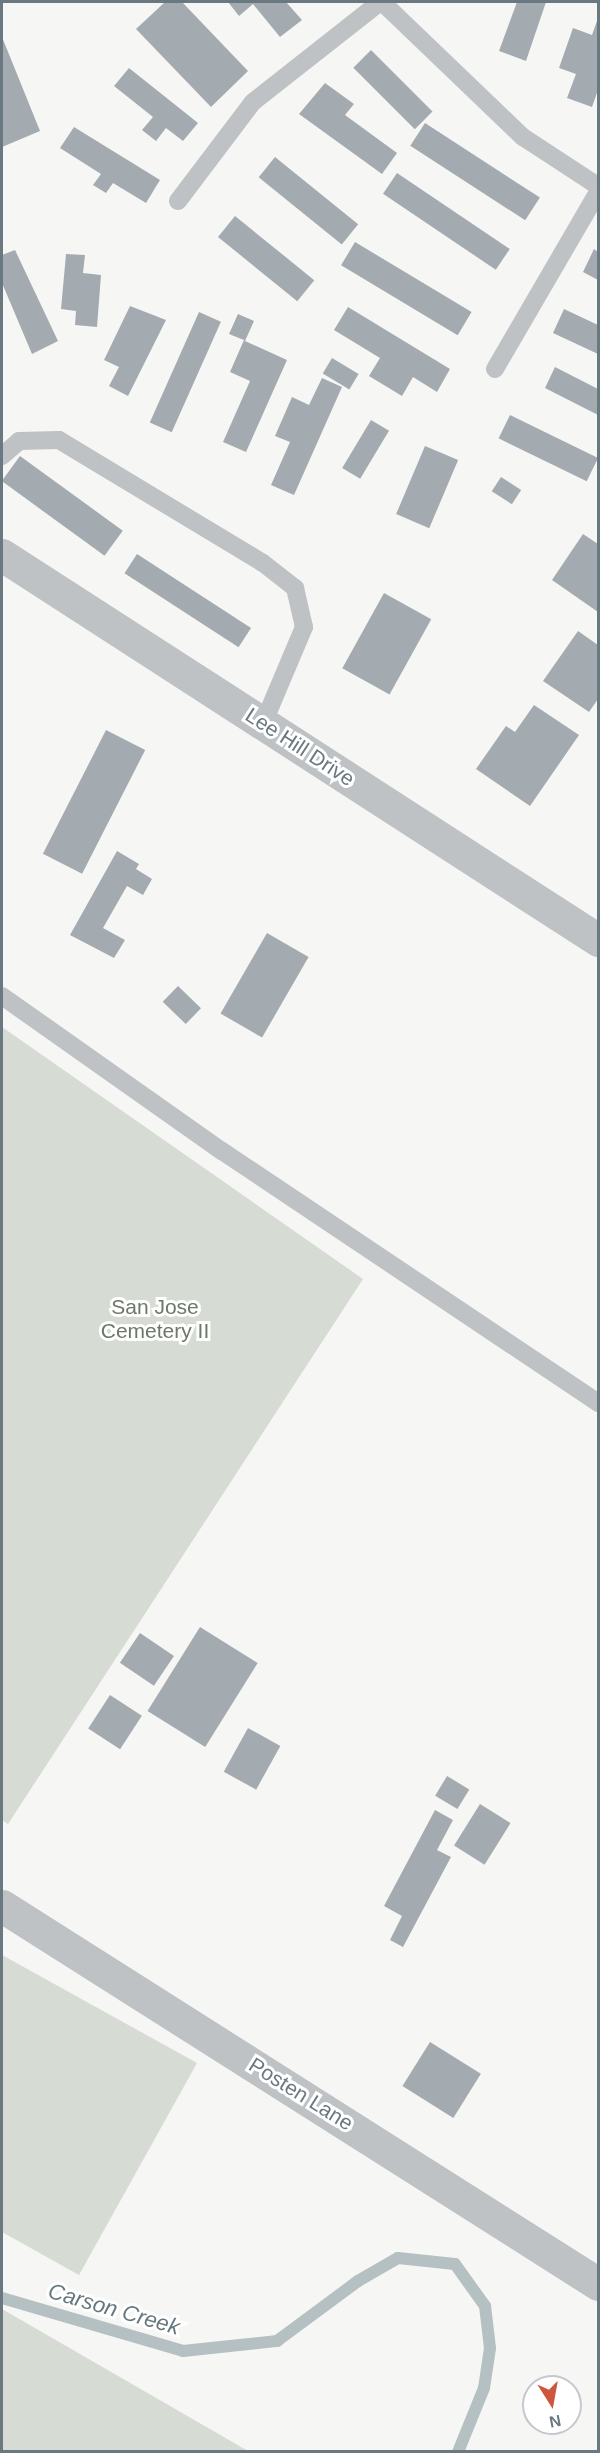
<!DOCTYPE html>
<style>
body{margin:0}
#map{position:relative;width:600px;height:2453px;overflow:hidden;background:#f6f6f4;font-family:Helvetica,sans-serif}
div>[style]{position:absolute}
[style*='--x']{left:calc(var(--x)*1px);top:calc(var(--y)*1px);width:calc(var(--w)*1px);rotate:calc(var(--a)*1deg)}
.green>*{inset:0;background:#d6dbd3}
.stream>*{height:12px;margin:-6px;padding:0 6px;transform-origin:6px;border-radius:6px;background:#b5c0c3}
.building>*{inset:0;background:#a4abb0;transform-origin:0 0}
.service>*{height:18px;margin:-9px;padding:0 9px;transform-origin:9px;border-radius:9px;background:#bec2c5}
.minor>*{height:33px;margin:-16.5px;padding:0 16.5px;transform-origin:16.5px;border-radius:16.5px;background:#bec2c5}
span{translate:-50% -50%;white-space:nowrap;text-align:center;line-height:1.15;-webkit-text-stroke:6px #fff;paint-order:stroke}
.street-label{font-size:21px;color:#697881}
.park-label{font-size:21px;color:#6c7967}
.water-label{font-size:22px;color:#65787d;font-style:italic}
.frame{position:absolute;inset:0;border:3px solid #697881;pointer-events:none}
.north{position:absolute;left:522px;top:2375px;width:60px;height:60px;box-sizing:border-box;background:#fff;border:2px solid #c3c9cd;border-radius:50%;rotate:169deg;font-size:16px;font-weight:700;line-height:24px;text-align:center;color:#697881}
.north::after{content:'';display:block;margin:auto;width:21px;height:27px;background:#cd573d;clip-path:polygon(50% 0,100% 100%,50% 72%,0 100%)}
</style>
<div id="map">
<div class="green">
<div style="clip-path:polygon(2px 1027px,363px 1279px,8px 1824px,2px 1820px)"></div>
<div style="clip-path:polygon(2px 1955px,197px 2063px,79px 2275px,2px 2232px)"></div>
<div style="clip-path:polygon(2px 2309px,248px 2451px,2px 2451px)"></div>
</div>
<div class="stream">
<div style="--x:2;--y:2298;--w:189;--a:16.3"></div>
<div style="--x:183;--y:2351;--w:95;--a:-6.1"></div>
<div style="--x:277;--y:2341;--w:101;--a:-36.5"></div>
<div style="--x:358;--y:2281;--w:46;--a:-29.9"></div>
<div style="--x:398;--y:2258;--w:57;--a:6"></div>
<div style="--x:455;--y:2264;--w:52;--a:54.5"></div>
<div style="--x:485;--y:2306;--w:42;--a:83.2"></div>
<div style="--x:490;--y:2348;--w:40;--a:98.5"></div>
<div style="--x:484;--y:2388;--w:69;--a:112.1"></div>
</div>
<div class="building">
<div style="clip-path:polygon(165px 2px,182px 2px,248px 71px,211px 107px,136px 29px)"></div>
<div style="clip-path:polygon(228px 2px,286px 2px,302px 20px,280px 37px,253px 4px,239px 16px)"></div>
<div style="clip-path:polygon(517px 2px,546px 2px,526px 61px,499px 51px)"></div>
<div style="clip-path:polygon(598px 18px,598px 90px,592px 107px,567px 98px,576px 74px,559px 68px,573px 28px,592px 35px)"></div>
<div style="clip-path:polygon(2px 37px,40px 131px,2px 147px)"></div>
<div style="left:371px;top:50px;width:87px;height:25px;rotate:45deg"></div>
<div style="clip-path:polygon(129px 68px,198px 123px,183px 141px,166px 128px,156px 141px,142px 130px,153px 117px,114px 86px)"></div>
<div style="clip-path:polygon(325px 83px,354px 104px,345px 115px,397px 153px,382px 174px,299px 114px)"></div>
<div style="left:425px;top:123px;width:137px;height:27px;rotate:33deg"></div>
<div style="clip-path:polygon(74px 127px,160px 180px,146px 203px,113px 183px,106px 193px,93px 185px,101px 174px,60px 148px)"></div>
<div style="left:275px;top:157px;width:107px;height:26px;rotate:39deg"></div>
<div style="left:397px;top:173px;width:136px;height:25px;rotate:34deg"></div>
<div style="left:235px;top:216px;width:102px;height:27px;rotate:39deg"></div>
<div style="left:355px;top:242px;width:136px;height:27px;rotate:31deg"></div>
<div style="clip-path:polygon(594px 249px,598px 252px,598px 280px,583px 272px)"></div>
<div style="clip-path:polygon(15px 250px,58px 341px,32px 354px,2px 283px,2px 255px)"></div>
<div style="clip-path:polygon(66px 254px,85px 255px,83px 273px,101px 275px,97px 327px,75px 325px,76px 311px,61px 309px)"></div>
<div style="clip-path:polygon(130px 306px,166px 320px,128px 396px,109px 386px,119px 367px,104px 360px)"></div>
<div style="clip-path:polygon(348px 307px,450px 369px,437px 392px,413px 377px,402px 396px,369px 376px,380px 358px,334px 330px)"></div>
<div style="clip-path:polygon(564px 309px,598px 325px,598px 354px,553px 333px)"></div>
<div style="left:199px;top:312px;width:24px;height:121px;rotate:24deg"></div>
<div style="clip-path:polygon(238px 314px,254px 321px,245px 341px,287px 360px,246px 452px,223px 442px,250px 381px,230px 372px,244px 340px,229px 334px)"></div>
<div style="left:332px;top:358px;width:31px;height:18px;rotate:31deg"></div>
<div style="clip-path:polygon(555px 367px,598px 389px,598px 415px,545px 388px)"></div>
<div style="clip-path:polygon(322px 378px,342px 387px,294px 495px,271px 485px,290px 442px,275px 436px,292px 397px,309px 405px)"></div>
<div style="left:510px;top:415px;width:98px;height:26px;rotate:26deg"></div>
<div style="left:371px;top:420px;width:21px;height:56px;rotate:31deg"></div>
<div style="left:425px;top:446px;width:36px;height:74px;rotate:23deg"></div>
<div style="left:20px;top:456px;width:127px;height:31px;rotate:36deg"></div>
<div style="left:501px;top:477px;width:24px;height:17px;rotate:33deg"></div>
<div style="clip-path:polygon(583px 534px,598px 544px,598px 612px,552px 580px)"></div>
<div style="left:137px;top:554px;width:136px;height:23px;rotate:33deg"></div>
<div style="left:384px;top:593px;width:54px;height:86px;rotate:29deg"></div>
<div style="clip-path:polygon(578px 631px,598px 645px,598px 699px,589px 712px,543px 681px)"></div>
<div style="clip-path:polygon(534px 705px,579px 735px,530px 806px,476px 769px,506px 726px,515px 732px)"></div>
<div style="left:106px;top:730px;width:44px;height:139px;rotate:27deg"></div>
<div style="clip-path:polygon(117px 851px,139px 864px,136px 869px,152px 879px,143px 895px,127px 886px,103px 928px,125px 940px,114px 958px,70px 935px)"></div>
<div style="left:267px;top:933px;width:48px;height:93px;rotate:30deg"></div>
<div style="left:178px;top:986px;width:32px;height:22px;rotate:44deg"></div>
<div style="left:200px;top:1627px;width:68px;height:99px;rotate:32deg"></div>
<div style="left:140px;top:1633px;width:41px;height:36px;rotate:34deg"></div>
<div style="left:110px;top:1695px;width:38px;height:40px;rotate:33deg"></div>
<div style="left:248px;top:1728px;width:37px;height:50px;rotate:29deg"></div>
<div style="left:447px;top:1776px;width:26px;height:23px;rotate:31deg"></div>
<div style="left:480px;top:1804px;width:36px;height:49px;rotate:32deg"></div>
<div style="clip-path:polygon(435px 1810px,453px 1820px,437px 1850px,451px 1857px,403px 1947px,390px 1940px,402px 1916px,384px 1906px)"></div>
<div style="left:430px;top:2042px;width:60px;height:52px;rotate:32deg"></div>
</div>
<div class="service">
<div style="--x:382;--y:2;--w:195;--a:43.8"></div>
<div style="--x:523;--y:137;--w:90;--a:33.2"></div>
<div style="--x:178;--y:201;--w:124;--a:-52.9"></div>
<div style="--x:253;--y:102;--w:162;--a:-38.2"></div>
<div style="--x:495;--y:369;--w:205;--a:-59.8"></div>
<div style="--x:2;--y:456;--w:23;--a:-41"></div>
<div style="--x:19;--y:441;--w:40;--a:-1.4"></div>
<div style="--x:59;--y:440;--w:238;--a:31.1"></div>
<div style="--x:263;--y:563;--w:41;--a:38"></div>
<div style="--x:295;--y:588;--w:40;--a:77"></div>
<div style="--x:304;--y:627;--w:105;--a:112.9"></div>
<div style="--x:2;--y:996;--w:269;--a:35.2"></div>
<div style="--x:222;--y:1151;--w:453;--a:33.8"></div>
</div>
<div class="minor">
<div style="--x:2;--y:555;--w:710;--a:32.86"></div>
<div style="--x:2;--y:1906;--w:706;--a:32.38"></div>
</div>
<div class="street-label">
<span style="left:300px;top:747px;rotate:33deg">Lee Hill Drive</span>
<span style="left:301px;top:2094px;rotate:32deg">Posten Lane</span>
</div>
<div class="park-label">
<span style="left:155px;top:1319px">San Jose<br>Cemetery II</span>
</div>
<div class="water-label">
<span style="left:114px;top:2309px;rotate:16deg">Carson Creek</span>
</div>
<div class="frame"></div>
<div class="north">N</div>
</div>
